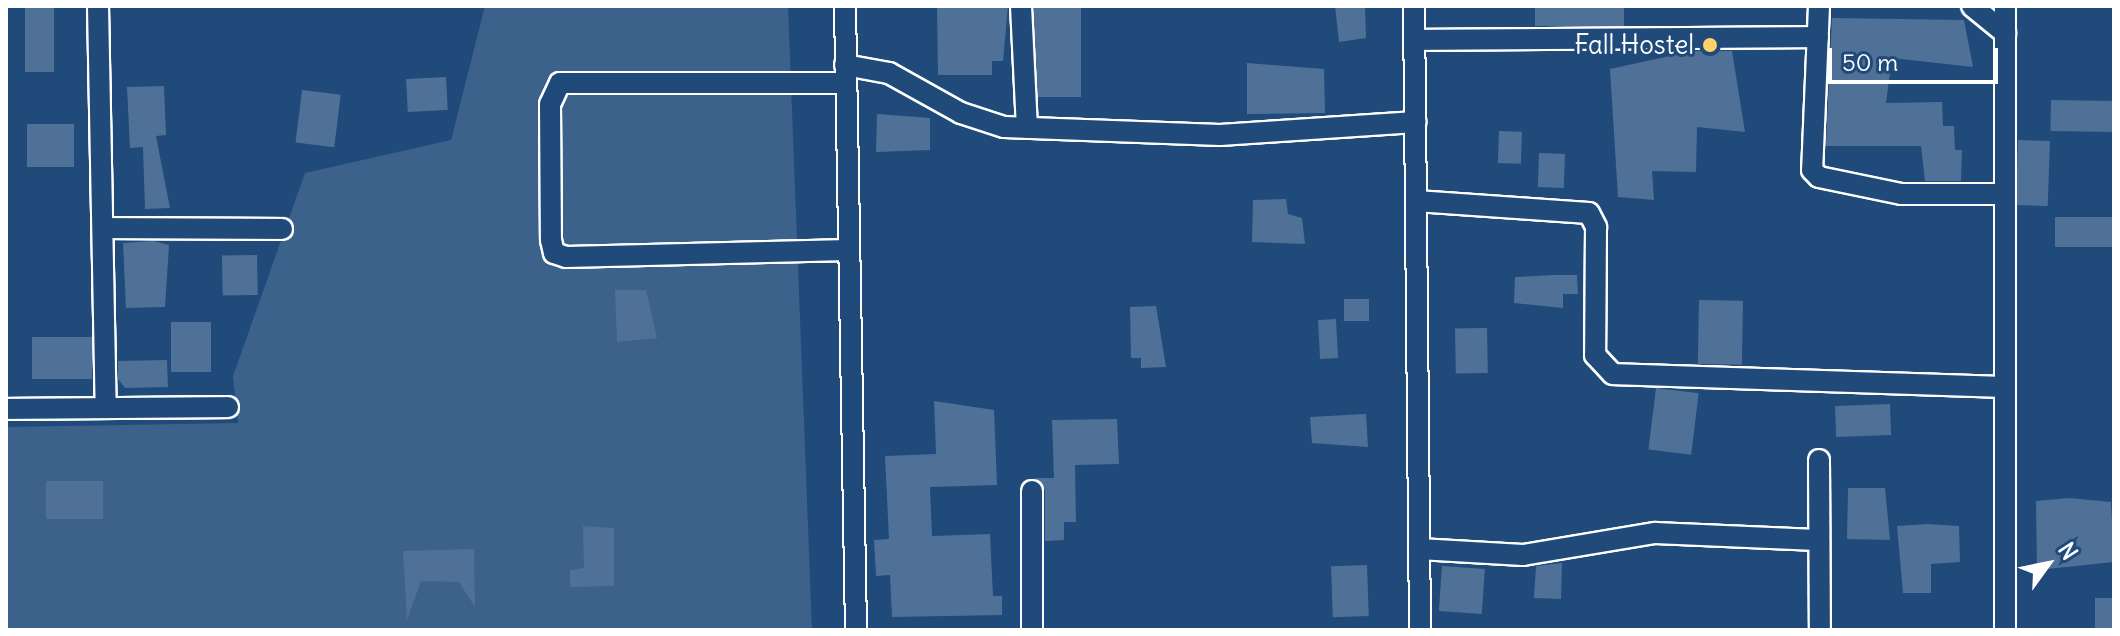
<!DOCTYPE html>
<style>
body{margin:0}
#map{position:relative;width:2120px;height:636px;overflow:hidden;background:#1f4a7a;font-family:Delius,sans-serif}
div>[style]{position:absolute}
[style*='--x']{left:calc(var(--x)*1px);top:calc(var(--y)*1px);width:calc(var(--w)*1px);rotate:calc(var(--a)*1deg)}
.green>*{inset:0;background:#3c618b}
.building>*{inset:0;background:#507197;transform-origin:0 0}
.roads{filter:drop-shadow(2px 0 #fff) drop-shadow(-2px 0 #fff) drop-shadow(0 2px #fff) drop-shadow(0 -2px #fff)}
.minor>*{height:20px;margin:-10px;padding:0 10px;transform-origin:10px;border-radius:10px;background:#1f4a7a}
.dots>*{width:22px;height:22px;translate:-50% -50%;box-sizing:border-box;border:4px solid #1f4a7a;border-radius:50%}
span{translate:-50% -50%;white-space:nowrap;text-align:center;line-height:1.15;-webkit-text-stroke:6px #1f4a7a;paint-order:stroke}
.poi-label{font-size:26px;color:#fff}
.right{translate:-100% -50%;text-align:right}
.frame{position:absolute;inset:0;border:8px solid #fff;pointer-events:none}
.north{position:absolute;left:2008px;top:524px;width:80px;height:80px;-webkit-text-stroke:6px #1f4a7a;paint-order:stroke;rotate:57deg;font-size:22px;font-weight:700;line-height:32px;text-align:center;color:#fff}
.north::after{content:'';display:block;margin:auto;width:28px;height:36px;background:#fff;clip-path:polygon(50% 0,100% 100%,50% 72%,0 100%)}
.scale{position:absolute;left:1828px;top:48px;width:170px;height:36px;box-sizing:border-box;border:4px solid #fff;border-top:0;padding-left:10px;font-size:24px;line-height:28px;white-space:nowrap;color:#fff;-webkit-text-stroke:6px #1f4a7a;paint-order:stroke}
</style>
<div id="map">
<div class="green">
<div style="clip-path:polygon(485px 6px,788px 6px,812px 630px,6px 630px,6px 427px,238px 423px,233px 376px,305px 173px,451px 140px)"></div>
</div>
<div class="building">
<div style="left:25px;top:6px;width:29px;height:66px"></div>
<div style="clip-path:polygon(937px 6px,1008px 6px,1003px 61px,992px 61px,992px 75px,938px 75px)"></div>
<div style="left:1034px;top:6px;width:47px;height:91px"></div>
<div style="clip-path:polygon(1335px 6px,1365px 6px,1366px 38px,1339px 42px)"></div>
<div style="left:1535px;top:6px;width:89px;height:20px"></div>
<div style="clip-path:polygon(1832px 18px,1964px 20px,1973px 67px,1892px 58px,1886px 103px,1942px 102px,1943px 126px,1954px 126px,1955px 150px,1962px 150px,1961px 181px,1925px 181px,1921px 146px,1826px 146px)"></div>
<div style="clip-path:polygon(1693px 51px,1732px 51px,1745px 132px,1697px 127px,1696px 172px,1652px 171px,1654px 200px,1618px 197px,1610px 69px)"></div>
<div style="clip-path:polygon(1247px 63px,1324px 69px,1325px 113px,1247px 114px)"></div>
<div style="left:446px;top:77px;width:33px;height:40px;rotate:87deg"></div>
<div style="clip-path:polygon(164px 86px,166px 135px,156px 136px,170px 208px,145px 209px,143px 147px,130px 148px,127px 87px)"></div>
<div style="left:302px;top:90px;width:39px;height:53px;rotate:7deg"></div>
<div style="left:2051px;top:100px;width:63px;height:31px;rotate:1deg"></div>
<div style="clip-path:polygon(877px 114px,930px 118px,930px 150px,876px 152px)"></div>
<div style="left:27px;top:124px;width:47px;height:43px"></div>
<div style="left:1499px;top:131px;width:23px;height:32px;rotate:2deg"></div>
<div style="left:2018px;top:140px;width:32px;height:65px;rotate:2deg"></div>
<div style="left:1539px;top:153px;width:26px;height:34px;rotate:2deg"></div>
<div style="clip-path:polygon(1286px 199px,1288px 214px,1302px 218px,1305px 244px,1252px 242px,1253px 200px)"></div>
<div style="left:2114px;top:217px;width:30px;height:59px;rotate:90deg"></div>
<div style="clip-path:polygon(153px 241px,169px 245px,165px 307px,126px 308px,123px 243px)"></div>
<div style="left:257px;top:255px;width:40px;height:35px;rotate:89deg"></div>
<div style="clip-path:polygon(1554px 275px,1577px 275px,1578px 294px,1563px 294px,1563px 308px,1514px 303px,1515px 277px)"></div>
<div style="clip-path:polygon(615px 290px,646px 290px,657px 338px,617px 342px)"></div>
<div style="left:1369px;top:299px;width:22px;height:25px;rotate:90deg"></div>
<div style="left:1699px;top:300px;width:44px;height:64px;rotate:1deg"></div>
<div style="clip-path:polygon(1156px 306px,1166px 367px,1141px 368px,1141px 358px,1131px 358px,1130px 307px)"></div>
<div style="left:1336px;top:319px;width:39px;height:18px;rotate:87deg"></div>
<div style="left:171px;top:322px;width:40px;height:50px"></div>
<div style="left:1487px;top:328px;width:45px;height:32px;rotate:89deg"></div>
<div style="left:92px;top:337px;width:42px;height:60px;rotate:90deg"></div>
<div style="clip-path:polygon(167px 360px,168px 387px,125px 388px,118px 379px,118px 361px)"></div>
<div style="left:1656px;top:388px;width:43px;height:62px;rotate:7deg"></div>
<div style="clip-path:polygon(934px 401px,994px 410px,997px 485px,930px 487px,932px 536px,990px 534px,993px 596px,1002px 596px,1002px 615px,892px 617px,890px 575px,876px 576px,874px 540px,889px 539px,885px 456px,936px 454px)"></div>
<div style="left:1890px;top:404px;width:31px;height:55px;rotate:88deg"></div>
<div style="clip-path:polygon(1366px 414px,1368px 447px,1312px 443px,1310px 417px)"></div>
<div style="clip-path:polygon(1117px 419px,1119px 464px,1075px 465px,1076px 522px,1064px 522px,1064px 540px,1045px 541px,1045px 490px,1035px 478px,1054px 478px,1052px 420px)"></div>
<div style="left:46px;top:481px;width:57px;height:38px"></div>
<div style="clip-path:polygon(1848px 488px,1885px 488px,1890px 540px,1847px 539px)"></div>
<div style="clip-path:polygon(2069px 498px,2111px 502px,2114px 562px,2037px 570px,2036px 501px)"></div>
<div style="clip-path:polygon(1927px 524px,1959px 526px,1960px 562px,1931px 564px,1931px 593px,1903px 593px,1897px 526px)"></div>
<div style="clip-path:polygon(583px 526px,614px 528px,614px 586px,570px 587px,570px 570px,584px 568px)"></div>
<div style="clip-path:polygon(474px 549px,475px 607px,459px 582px,421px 581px,407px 620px,403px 551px)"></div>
<div style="clip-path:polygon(1562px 563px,1561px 599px,1534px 598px,1536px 566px)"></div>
<div style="left:1367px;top:565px;width:51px;height:36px;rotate:88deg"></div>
<div style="left:1442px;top:566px;width:43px;height:45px;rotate:4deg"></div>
<div style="left:2114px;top:598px;width:32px;height:19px;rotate:90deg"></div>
</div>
<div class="roads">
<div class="minor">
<div style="--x:98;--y:6;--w:402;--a:88.9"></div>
<div style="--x:845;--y:6;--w:624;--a:88.99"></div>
<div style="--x:1021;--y:6;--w:122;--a:87.2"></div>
<div style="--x:1414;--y:6;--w:624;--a:89.45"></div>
<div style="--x:1819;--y:6;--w:164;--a:92.4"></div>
<div style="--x:1812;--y:170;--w:10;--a:45"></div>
<div style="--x:1819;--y:177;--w:84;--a:11.7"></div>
<div style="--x:1901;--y:194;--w:102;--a:0"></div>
<div style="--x:1972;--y:6;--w:43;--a:39.3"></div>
<div style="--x:2005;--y:6;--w:624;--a:90"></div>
<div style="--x:1415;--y:40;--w:403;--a:-0.4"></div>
<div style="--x:845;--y:65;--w:45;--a:10.3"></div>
<div style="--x:889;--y:73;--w:82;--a:29.1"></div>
<div style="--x:961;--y:113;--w:45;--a:18"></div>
<div style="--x:1004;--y:127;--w:216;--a:2.1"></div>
<div style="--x:1220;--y:135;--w:196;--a:-3.8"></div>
<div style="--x:845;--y:83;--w:285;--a:180"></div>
<div style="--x:560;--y:83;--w:23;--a:115"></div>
<div style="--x:550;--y:104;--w:136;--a:89.6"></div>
<div style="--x:551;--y:240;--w:13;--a:77"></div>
<div style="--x:554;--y:253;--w:13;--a:18"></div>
<div style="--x:566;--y:257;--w:282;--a:-1.4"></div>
<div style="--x:1416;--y:201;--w:173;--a:4"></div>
<div style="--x:1589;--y:213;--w:16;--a:63"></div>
<div style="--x:1596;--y:227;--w:128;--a:90.4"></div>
<div style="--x:1595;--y:355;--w:26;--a:47"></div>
<div style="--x:1613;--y:374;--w:389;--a:1.9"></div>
<div style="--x:107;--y:228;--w:175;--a:0.3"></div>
<div style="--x:6;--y:409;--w:222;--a:-0.5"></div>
<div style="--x:1819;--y:460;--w:170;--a:89.7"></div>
<div style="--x:1032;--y:491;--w:139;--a:90"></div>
<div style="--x:1419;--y:549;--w:104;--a:3.3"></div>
<div style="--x:1523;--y:555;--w:134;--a:-9.5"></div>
<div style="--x:1655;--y:533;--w:162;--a:2.5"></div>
</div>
</div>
<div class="dots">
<div style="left:1710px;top:45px;background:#ffd166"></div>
</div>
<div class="poi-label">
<span class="right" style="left:1694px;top:45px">Fall Hostel</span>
</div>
<div class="frame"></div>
<div class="north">N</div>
<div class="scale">50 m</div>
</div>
